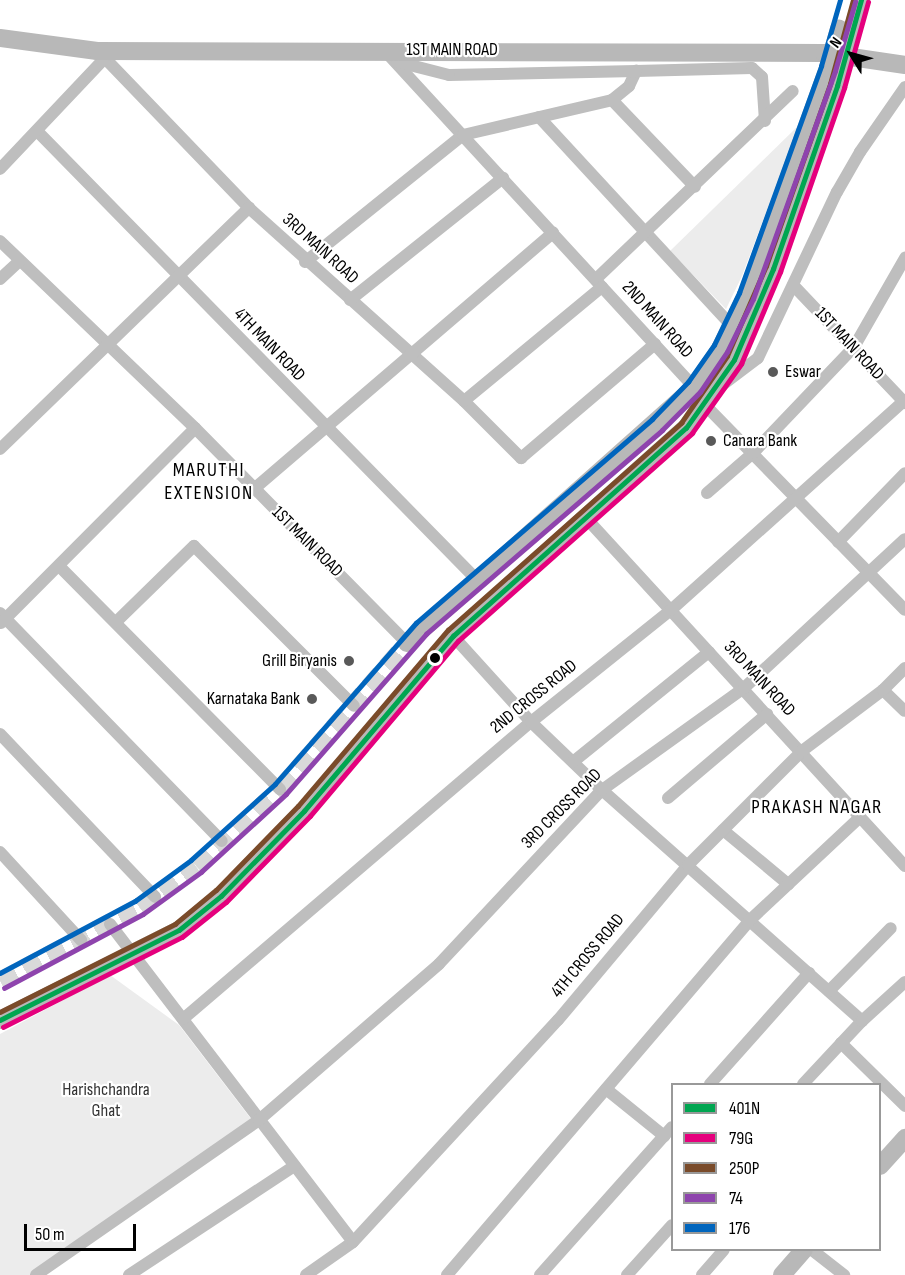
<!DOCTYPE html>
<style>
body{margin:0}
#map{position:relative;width:905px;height:1275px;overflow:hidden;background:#fff;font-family:"Sofia Sans Condensed",sans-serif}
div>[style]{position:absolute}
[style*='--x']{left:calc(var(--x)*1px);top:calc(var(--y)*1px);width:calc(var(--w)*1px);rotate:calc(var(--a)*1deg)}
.green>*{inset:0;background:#ececec}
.secondary-tunnel>*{height:18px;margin-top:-9px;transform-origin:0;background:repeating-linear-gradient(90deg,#d9d9d9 0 18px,transparent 0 27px)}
.minor>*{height:12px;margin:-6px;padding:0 6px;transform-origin:6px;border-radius:6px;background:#bebebe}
.secondary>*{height:18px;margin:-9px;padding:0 9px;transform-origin:9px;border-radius:9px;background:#b8b8b8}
.secondary-bridge>*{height:18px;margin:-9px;padding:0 9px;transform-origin:9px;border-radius:9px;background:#b8b8b8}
.bus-1>*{height:4.5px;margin:-2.25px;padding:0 2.25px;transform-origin:2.25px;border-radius:2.25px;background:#00a651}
.bus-2>*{height:4.5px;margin:-2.25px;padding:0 2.25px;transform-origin:2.25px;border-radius:2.25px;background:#e5007d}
.bus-3>*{height:4.5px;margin:-2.25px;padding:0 2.25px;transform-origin:2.25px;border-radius:2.25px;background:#7a4b2a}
.bus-4>*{height:4.5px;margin:-2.25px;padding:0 2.25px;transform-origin:2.25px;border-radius:2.25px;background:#8e44ad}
.bus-5>*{height:4.5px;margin:-2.25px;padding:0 2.25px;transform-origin:2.25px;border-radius:2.25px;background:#0065bd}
.dots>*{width:16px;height:16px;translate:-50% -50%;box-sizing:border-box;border:3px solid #fff;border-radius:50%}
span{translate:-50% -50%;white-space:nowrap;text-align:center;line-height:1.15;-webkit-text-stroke:4.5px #fff;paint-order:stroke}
.street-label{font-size:18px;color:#000}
.poi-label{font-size:18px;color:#000}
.left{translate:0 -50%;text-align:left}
.right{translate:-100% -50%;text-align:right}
.park-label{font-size:18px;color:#333}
.neighbourhood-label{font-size:20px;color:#000;letter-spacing:1.5px}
.legend{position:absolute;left:671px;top:1083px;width:210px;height:168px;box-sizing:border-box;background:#fff;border:2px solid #999;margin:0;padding:8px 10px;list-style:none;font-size:18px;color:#000}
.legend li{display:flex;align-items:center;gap:12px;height:30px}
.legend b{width:30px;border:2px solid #999}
.north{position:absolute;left:821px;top:24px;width:60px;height:60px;-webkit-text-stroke:4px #fff;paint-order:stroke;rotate:307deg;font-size:16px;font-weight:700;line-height:24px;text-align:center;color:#000}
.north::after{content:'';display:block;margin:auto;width:21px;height:27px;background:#000;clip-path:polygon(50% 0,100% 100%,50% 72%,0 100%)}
.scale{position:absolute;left:24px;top:1224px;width:112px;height:27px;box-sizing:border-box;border:3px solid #000;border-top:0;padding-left:8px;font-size:18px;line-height:21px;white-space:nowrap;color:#000;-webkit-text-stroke:4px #fff;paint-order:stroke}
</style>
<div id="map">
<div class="green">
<div style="clip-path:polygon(799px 125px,742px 276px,726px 309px,670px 251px)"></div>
<div style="clip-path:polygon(110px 975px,179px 1025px,258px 1128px,39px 1275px,0 1275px,0 1034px)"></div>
</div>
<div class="secondary-tunnel">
<div style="--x:0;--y:981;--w:157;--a:-28"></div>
<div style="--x:139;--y:907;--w:70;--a:-35.7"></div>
<div style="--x:196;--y:866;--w:114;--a:-42.5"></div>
<div style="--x:280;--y:789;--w:194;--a:-49"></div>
</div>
<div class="minor">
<div style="--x:384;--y:50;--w:458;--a:47.4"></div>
<div style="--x:694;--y:387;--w:21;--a:59"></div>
<div style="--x:705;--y:405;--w:286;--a:45.7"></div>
<div style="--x:98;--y:51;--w:218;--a:46.1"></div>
<div style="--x:249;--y:208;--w:289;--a:41.9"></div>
<div style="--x:464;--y:401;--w:81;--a:45"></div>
<div style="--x:521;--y:458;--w:176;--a:-40.4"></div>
<div style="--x:636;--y:71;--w:116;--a:-1.5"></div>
<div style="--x:752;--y:68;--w:13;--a:42"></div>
<div style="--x:762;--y:77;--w:44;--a:86.1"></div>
<div style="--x:612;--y:100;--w:120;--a:46.3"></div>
<div style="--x:539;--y:117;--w:283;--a:47.3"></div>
<div style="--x:38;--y:132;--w:627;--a:45.58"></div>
<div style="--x:0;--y:169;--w:156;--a:-46.6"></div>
<div style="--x:0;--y:241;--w:270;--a:43.8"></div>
<div style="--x:195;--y:428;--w:302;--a:45.4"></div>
<div style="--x:305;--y:262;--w:203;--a:-38.8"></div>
<div style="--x:463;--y:135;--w:153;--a:-13.2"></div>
<div style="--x:612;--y:100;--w:22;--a:-39"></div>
<div style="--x:629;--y:86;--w:17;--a:-65"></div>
<div style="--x:636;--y:71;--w:187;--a:178.8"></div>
<div style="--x:449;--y:75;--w:53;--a:-165.7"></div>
<div style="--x:0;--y:279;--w:26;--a:-43"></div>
<div style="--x:596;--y:279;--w:272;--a:-43.7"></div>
<div style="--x:793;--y:285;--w:163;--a:46.5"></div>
<div style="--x:350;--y:300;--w:196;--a:-38.6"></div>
<div style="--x:717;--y:389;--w:51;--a:-37.1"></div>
<div style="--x:758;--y:358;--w:184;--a:-64.6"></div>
<div style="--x:837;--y:192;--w:46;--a:-60.1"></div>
<div style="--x:860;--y:152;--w:79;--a:-55.3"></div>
<div style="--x:464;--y:401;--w:179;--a:-39.6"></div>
<div style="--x:0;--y:449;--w:347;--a:-44.1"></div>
<div style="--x:254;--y:489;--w:394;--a:-40.6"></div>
<div style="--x:707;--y:493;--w:61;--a:-41"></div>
<div style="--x:753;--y:453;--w:146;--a:-46.4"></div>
<div style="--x:854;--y:347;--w:103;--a:-60.2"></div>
<div style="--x:586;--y:518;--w:472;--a:47.5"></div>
<div style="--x:838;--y:542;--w:96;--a:-45.8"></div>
<div style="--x:60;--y:567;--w:313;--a:45.3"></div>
<div style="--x:0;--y:613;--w:318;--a:45.8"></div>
<div style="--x:116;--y:622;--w:109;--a:-44.3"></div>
<div style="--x:194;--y:546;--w:226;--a:45"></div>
<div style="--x:1;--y:623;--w:275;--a:-45.1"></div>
<div style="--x:453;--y:636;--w:116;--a:47.8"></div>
<div style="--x:531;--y:722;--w:98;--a:43.8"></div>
<div style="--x:602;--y:790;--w:348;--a:41.6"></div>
<div style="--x:883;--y:690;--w:30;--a:44"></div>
<div style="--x:0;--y:734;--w:225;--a:46.4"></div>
<div style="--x:573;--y:762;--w:175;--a:-39"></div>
<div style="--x:668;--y:798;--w:130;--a:-40.3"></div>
<div style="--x:723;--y:830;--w:85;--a:39.7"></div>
<div style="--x:0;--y:852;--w:120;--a:47.4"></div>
<div style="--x:110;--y:924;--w:400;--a:52.6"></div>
<div style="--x:829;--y:991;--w:88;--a:-45.5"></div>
<div style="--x:183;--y:1019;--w:458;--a:-40.5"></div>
<div style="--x:531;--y:722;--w:179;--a:-38.7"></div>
<div style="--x:671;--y:610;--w:314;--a:-41.9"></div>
<div style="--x:841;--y:1043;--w:90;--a:44.5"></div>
<div style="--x:710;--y:1084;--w:149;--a:-48.3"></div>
<div style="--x:803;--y:1084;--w:86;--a:-46.9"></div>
<div style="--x:862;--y:1021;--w:58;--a:-42.2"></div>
<div style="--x:606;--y:1089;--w:75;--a:39"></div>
<div style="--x:812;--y:1250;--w:41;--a:38"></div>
<div style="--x:36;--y:1275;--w:272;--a:-34.8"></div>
<div style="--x:259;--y:1120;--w:238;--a:-40.9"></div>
<div style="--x:439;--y:964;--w:238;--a:-46.9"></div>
<div style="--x:602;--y:790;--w:175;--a:-35.7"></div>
<div style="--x:744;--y:688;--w:219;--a:-42.8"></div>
<div style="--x:129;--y:1275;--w:198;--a:-33.4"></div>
<div style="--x:306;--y:1275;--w:57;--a:-35.1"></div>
<div style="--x:353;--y:1242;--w:302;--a:-47.3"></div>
<div style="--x:558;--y:1020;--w:202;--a:-50"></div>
<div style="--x:688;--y:865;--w:161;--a:-45"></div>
<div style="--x:802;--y:751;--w:101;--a:-37"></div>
<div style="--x:883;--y:690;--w:31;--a:-45"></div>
<div style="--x:447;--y:1275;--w:464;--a:-49.5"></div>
<div style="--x:748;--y:922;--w:152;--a:-43.1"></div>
<div style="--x:540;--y:1275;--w:198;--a:-48.3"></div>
<div style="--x:627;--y:1275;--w:67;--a:-48"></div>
<div style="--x:702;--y:1275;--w:33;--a:-49"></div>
</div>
<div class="secondary">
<div style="--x:0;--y:38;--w:98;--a:7.6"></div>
<div style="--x:97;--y:51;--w:727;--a:0.16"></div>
<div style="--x:824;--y:53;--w:82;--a:8.4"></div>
<div style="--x:407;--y:643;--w:385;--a:-41.7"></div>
<div style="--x:694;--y:387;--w:46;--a:-55.6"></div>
<div style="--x:720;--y:349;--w:59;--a:-63.9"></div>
<div style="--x:746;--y:296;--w:242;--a:-70.2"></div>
<div style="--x:0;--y:1020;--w:200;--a:-26.7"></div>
<div style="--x:179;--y:930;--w:54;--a:-39"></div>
<div style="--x:221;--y:896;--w:119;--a:-45.7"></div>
<div style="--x:304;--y:811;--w:230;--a:-49.6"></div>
<div style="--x:453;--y:636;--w:312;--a:-41.8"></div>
<div style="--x:686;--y:428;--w:83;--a:-54.8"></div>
<div style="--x:734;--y:360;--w:99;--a:-66.8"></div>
<div style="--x:773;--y:269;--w:208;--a:-71.2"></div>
<div style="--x:880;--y:1166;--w:38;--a:-48"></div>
<div style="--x:782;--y:1275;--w:33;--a:-49"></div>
</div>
<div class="secondary-bridge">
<div style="--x:828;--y:68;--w:41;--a:-74.2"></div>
<div style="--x:840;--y:72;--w:75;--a:-73.7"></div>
</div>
<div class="bus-1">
<div style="--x:0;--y:1020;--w:200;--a:-26.7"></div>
<div style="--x:179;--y:930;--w:54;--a:-39"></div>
<div style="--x:221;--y:896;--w:119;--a:-45.7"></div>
<div style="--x:304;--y:811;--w:230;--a:-49.6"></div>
<div style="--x:453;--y:636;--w:312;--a:-41.8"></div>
<div style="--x:686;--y:428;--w:83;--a:-54.8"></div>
<div style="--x:734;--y:360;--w:99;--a:-66.8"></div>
<div style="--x:773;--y:269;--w:194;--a:-70.7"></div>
<div style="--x:837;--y:86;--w:89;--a:-74.4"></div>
</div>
<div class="bus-2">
<div style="--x:3;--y:1027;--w:200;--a:-26.7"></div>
<div style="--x:182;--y:937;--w:56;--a:-38.5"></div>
<div style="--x:226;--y:902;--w:120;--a:-45.7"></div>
<div style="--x:310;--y:816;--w:229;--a:-49.8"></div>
<div style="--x:458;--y:641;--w:313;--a:-41.6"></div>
<div style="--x:692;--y:433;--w:85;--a:-54.6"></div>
<div style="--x:741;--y:364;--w:100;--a:-67"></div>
<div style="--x:780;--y:272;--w:195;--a:-70.8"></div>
<div style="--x:844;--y:88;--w:89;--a:-74.4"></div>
</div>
<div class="bus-3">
<div style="--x:0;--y:1012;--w:196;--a:-26.7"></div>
<div style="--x:175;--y:924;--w:53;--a:-39.7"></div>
<div style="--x:216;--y:890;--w:117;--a:-45.7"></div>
<div style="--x:298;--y:806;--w:231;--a:-49.6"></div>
<div style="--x:448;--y:630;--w:312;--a:-41.6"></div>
<div style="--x:681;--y:423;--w:81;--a:-55.5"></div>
<div style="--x:727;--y:356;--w:98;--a:-66.6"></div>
<div style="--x:766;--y:266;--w:193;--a:-70.6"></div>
<div style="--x:830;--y:84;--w:87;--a:-74.7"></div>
</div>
<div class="bus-4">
<div style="--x:4;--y:988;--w:157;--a:-28"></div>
<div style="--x:143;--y:914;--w:72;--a:-35.9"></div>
<div style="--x:201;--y:872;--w:115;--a:-42.5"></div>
<div style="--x:286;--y:794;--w:213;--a:-48.8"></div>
<div style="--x:426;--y:634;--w:312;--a:-40.8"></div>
<div style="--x:662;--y:430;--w:54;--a:-45"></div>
<div style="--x:700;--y:392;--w:48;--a:-56"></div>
<div style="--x:727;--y:352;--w:59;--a:-63.9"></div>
<div style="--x:753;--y:299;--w:242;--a:-70.2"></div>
<div style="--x:835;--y:71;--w:72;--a:-73.8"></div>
</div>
<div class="bus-5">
<div style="--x:0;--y:973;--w:153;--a:-28.1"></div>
<div style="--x:135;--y:901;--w:69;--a:-36.2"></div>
<div style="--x:191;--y:860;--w:113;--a:-42.1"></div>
<div style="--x:275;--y:784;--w:214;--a:-48.8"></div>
<div style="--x:416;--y:623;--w:312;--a:-40.8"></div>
<div style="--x:652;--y:419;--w:52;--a:-45.8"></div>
<div style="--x:688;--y:382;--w:45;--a:-54.9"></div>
<div style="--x:714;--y:345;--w:58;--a:-64.3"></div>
<div style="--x:739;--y:293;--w:241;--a:-70.1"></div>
<div style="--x:821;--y:66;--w:69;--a:-73.9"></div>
</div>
<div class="dots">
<div style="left:773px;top:372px;background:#595959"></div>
<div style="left:711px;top:441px;background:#595959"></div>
<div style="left:435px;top:658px;background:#000"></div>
<div style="left:349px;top:661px;background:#595959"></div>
<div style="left:312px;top:699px;background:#595959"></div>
</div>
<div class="street-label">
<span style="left:452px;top:50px">1ST MAIN ROAD</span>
<span style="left:320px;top:249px;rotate:42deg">3RD MAIN ROAD</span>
<span style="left:657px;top:320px;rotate:48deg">2ND MAIN ROAD</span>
<span style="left:849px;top:344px;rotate:47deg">1ST MAIN ROAD</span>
<span style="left:269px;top:345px;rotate:46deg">4TH MAIN ROAD</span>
<span style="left:307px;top:542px;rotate:45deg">1ST MAIN ROAD</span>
<span style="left:759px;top:679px;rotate:47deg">3RD MAIN ROAD</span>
<span style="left:534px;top:697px;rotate:-39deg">2ND CROSS ROAD</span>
<span style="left:562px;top:809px;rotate:-45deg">3RD CROSS ROAD</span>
<span style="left:588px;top:956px;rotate:-50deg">4TH CROSS ROAD</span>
</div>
<div class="poi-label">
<span class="left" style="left:785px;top:372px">Eswar</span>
<span class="left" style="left:723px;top:441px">Canara Bank</span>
<span class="right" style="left:337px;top:661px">Grill Biryanis</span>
<span class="right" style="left:300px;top:699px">Karnataka Bank</span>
</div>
<div class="park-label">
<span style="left:106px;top:1101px">Harishchandra<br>Ghat</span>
</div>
<div class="neighbourhood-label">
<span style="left:209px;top:482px">MARUTHI<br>EXTENSION</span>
<span style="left:817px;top:807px">PRAKASH NAGAR</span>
</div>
<ul class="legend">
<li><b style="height:8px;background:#00a651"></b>401N</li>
<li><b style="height:8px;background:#e5007d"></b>79G</li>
<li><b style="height:8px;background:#7a4b2a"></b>250P</li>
<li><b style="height:8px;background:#8e44ad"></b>74</li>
<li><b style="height:8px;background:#0065bd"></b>176</li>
</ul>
<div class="north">N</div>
<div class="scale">50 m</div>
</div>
